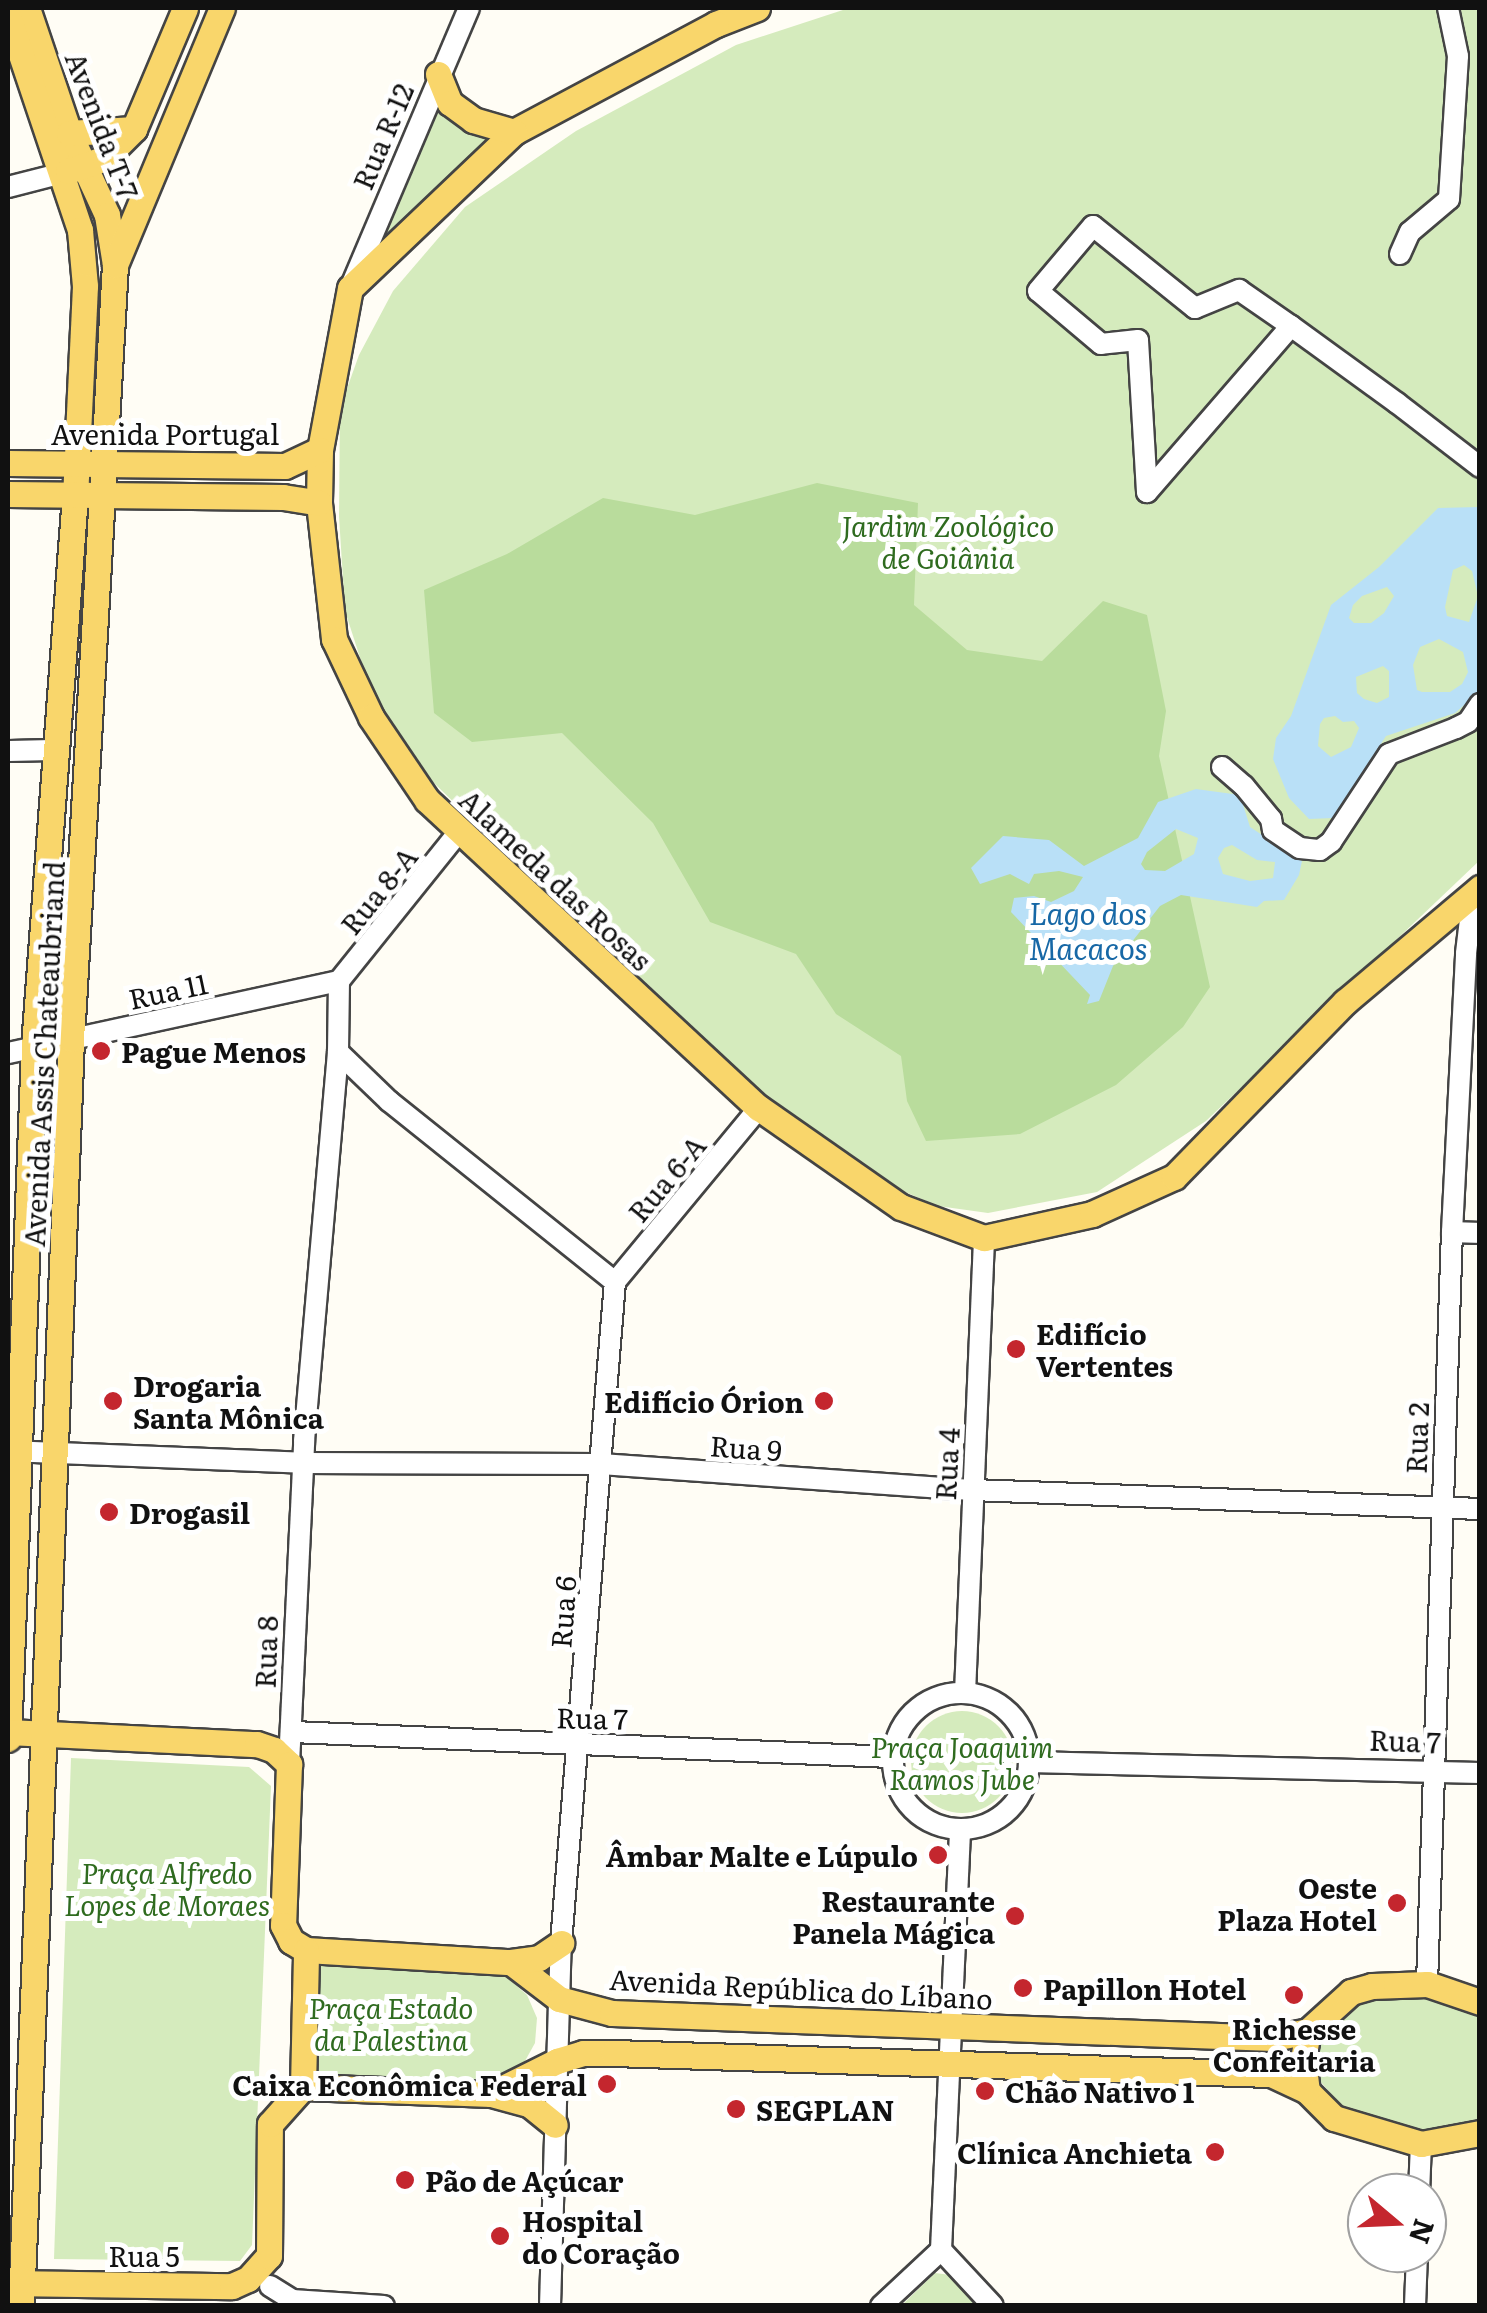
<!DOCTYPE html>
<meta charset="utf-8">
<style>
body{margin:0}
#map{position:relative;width:1487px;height:2313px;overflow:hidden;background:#fffdf5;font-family:Literata,serif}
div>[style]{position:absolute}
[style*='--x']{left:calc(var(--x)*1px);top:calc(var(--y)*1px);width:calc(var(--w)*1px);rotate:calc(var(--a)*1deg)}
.green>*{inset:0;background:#d5ebbd}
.round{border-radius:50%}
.forest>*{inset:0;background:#b9dc9c}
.water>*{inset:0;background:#b9e0f7}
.roads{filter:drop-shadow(2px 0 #444) drop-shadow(-2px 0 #444) drop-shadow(0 2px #444) drop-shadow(0 -2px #444)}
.minor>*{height:20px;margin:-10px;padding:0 10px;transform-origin:10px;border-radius:10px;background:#fff}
.minor>.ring{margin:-10px;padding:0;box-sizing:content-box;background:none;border:20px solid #fff;border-radius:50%}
.major>*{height:25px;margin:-12.5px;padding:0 12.5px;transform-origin:12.5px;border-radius:12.5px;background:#f9d66b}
.dots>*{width:28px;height:28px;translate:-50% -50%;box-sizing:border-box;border:5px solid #fff;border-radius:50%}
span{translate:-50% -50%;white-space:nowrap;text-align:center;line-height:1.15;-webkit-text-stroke:10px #fff;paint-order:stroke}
.street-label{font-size:28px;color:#111}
.park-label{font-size:28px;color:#2f6b1f;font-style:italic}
.poi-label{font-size:28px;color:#111;font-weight:700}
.left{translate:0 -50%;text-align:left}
.right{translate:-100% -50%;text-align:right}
.water-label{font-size:30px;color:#1768a6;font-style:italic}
.frame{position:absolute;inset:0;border:10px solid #111;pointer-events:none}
.north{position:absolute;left:1347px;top:2173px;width:100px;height:100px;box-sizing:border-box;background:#fff;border:2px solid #a0a0a0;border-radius:50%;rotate:109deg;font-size:28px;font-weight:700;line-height:40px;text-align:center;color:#111}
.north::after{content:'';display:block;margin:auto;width:35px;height:45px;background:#c4262e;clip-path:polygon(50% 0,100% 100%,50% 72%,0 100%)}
</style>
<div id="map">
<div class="green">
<div style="clip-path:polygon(849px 8px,1479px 8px,1479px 861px,1206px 1121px,1097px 1192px,988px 1213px,938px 1206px,891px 1186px,780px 1109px,597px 941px,401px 751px,374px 701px,345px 611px,339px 516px,340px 408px,359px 355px,393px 291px,465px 207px,576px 131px,736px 45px)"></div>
<div style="clip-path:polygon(437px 101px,493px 135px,380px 240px)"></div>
<div class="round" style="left:911px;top:1711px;width:102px;height:102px"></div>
<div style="clip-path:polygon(71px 1758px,249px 1767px,271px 1786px,252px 2245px,240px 2261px,54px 2259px)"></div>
<div style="clip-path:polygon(314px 1962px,502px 1973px,527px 1995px,537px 2018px,535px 2043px,520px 2070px,503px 2081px,319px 2078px,311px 2071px)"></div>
<div style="clip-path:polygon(1412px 1995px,1479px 2010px,1479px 2124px,1443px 2133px,1371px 2124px,1339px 2103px,1320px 2081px,1314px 2045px,1332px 2015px,1366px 1999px)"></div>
<div style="clip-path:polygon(935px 2273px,951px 2275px,979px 2306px,901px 2306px)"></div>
</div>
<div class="forest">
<div style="clip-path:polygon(817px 483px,918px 503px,914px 605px,967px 650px,1042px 661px,1103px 601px,1147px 615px,1166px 711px,1159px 756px,1210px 987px,1183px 1027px,1116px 1085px,1020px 1134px,926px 1141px,907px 1101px,901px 1056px,836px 1014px,796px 954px,710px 922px,653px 823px,562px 733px,472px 742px,434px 713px,424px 590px,507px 554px,603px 498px,695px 515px)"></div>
</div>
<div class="water">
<div style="clip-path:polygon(evenodd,1479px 507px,1479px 692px,1455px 713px,1386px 736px,1333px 818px,1309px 819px,1289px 798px,1273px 759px,1276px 738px,1291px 716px,1331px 605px,1379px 567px,1438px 508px,1479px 507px,1464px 565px,1472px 571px,1478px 596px,1469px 622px,1447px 616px,1445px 607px,1453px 570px,1464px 565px,1479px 507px,1387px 587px,1394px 596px,1384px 613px,1371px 623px,1354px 623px,1349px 618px,1353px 605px,1362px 596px,1387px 587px,1479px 507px,1439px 639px,1463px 652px,1468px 672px,1462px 684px,1450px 692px,1422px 692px,1417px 690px,1413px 665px,1420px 647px,1439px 639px,1479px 507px,1383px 666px,1389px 671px,1389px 697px,1377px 703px,1364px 699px,1357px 693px,1356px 677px,1383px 666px,1479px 507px,1335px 716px,1343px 722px,1354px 721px,1359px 728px,1351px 747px,1331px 757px,1318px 746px,1320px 724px,1324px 718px,1335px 716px)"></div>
<div style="clip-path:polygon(evenodd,1196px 789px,1240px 795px,1250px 827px,1302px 861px,1299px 875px,1284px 900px,1264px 901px,1257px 907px,1181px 895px,1160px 906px,1113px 966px,1099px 1001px,1087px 1004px,1090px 995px,1011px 912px,1014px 898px,1034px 896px,1051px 902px,1074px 891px,1083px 877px,1059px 871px,1034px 874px,1029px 884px,1010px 874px,980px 884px,971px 868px,1003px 836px,1049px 840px,1084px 866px,1138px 838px,1158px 802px,1196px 789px,1176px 829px,1198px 838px,1194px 854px,1165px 871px,1145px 870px,1141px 864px,1147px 852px,1176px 829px,1196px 789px,1232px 845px,1257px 860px,1275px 862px,1273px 878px,1250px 881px,1223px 874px,1218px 858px,1224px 848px,1232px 845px)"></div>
</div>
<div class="roads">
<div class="minor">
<div style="--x:8;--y:187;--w:57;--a:-14.3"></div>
<div style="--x:1400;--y:254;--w:24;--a:-66"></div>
<div style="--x:1410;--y:232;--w:51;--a:-40.2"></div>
<div style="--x:1449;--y:199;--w:143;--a:-86.4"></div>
<div style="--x:1458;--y:56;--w:49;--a:-101.8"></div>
<div style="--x:351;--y:286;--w:302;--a:-67"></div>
<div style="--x:1291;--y:326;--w:220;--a:130.9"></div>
<div style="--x:1147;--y:492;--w:152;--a:-93.4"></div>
<div style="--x:1138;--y:340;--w:37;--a:174"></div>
<div style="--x:1101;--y:344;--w:82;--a:-139.9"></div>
<div style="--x:1038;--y:291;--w:85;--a:-49.8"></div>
<div style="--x:1093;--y:226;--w:131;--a:38.8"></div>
<div style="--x:1195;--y:308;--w:48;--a:-22.2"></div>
<div style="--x:1239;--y:290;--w:63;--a:34.7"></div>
<div style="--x:1291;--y:326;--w:131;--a:36"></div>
<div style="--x:1397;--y:403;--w:105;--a:37.6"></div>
<div style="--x:8;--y:751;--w:45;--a:-1.3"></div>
<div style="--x:1222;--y:767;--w:29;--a:41"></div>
<div style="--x:1244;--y:786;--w:43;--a:50.7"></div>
<div style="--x:1271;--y:819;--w:11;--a:80"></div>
<div style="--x:1273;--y:830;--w:32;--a:34"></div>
<div style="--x:1300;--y:848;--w:20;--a:6"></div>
<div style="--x:1320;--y:850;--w:14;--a:-36"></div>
<div style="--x:1331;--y:842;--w:105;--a:-56.6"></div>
<div style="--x:1389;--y:754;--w:72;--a:-21.2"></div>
<div style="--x:1456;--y:728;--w:13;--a:-27"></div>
<div style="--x:1468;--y:722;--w:22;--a:-56"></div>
<div style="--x:339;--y:981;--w:191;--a:-51.2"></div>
<div style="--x:338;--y:1052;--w:71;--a:43.9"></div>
<div style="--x:389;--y:1101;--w:290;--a:38.7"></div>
<div style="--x:8;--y:1053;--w:339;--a:-12.3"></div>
<div style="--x:1452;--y:1232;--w:28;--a:2"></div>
<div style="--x:615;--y:1282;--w:226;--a:-50.4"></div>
<div style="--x:8;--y:1451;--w:295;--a:2.3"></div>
<div style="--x:303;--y:1463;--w:297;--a:0.2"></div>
<div style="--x:600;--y:1464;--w:373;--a:4"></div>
<div style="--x:972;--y:1490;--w:508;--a:2.14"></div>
<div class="ring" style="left:893px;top:1693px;width:116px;height:116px"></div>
<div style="--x:965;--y:1693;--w:455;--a:-87.6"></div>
<div style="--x:292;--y:1732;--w:601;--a:2.39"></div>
<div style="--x:1029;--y:1762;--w:451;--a:1.4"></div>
<div style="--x:289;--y:1764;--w:323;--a:-87.3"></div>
<div style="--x:304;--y:1441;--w:390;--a:-85"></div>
<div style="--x:338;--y:1052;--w:71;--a:-89.2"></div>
<div style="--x:1427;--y:1984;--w:752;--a:-88.1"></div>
<div style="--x:1452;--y:1232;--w:279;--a:-87.1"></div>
<div style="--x:1466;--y:953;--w:59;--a:-83.2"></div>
<div style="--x:1419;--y:2193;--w:49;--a:-87.7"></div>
<div style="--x:941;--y:2250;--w:420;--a:-87.4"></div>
<div style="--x:270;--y:2286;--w:26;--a:32"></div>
<div style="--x:292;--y:2300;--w:92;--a:3.7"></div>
<div style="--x:550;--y:2306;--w:363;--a:-88.3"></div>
<div style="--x:561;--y:1943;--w:663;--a:-85.33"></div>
<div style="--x:881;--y:2306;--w:82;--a:-43"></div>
<div style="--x:941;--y:2250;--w:76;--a:47.1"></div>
<div style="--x:1415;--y:2306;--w:53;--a:-87.8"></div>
</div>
<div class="major">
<div style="--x:27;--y:8;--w:132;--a:71.4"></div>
<div style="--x:69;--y:133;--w:90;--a:65.1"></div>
<div style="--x:107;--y:215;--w:51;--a:80.9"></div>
<div style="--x:757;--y:8;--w:44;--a:158.7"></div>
<div style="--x:716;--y:24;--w:229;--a:151.9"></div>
<div style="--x:514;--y:132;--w:226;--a:136.4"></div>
<div style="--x:350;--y:288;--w:165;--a:100.5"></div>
<div style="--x:320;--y:450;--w:53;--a:91.1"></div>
<div style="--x:319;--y:503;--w:137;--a:83.7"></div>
<div style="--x:334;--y:639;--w:86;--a:64.6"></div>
<div style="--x:371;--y:717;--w:100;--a:56"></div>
<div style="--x:427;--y:800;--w:453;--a:42.9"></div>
<div style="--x:759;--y:1108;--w:173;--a:34.9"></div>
<div style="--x:901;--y:1207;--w:89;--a:20.5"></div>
<div style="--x:984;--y:1238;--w:111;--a:-12.5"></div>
<div style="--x:1092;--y:1214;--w:90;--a:-24.3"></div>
<div style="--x:1174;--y:1177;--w:245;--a:-45.7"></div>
<div style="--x:1345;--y:1002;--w:177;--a:-40.2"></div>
<div style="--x:8;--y:16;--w:226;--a:71.4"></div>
<div style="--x:80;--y:230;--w:56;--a:84.9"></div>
<div style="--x:85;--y:286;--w:209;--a:92.7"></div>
<div style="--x:75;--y:495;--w:554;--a:94.25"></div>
<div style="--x:34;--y:1047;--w:692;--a:92.15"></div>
<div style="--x:438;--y:74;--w:31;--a:68"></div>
<div style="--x:450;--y:103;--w:29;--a:36"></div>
<div style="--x:473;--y:120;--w:43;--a:16.3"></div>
<div style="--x:69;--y:133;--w:65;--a:-3.5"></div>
<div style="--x:68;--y:171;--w:39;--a:-19"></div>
<div style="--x:105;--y:158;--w:41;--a:-45"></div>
<div style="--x:134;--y:129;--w:131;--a:-67.1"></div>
<div style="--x:8;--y:463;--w:277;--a:0.6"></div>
<div style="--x:285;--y:466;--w:38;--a:-25"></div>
<div style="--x:8;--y:494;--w:275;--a:0.6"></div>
<div style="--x:283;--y:497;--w:36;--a:9"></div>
<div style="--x:8;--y:1732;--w:249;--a:2.8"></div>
<div style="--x:257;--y:1744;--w:18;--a:19"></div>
<div style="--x:274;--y:1750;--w:21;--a:43"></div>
<div style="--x:289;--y:1764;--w:161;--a:92.1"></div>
<div style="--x:283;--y:1925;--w:18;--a:63"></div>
<div style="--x:291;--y:1941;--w:17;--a:31"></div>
<div style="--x:306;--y:1950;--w:205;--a:3.4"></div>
<div style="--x:511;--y:1962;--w:61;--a:37.6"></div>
<div style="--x:559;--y:1999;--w:55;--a:14.8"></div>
<div style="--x:612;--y:2013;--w:661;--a:2.17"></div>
<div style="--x:1273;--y:2038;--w:36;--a:-11"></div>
<div style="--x:511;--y:1962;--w:28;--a:-8"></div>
<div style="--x:539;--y:1958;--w:27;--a:-34"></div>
<div style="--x:1480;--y:2002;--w:56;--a:-161.2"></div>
<div style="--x:1427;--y:1984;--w:55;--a:177.9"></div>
<div style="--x:1372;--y:1986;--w:22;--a:164"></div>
<div style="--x:1351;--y:1992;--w:58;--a:137.8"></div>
<div style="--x:1308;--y:2031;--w:28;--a:100"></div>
<div style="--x:1303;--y:2059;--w:32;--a:83"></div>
<div style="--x:1307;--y:2091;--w:38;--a:45"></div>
<div style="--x:1334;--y:2118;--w:91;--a:16.6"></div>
<div style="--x:1421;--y:2144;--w:60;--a:-10.6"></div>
<div style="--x:303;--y:2087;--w:188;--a:2.1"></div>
<div style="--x:491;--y:2094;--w:74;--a:-26.6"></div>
<div style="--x:557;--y:2061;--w:27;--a:-17"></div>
<div style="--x:583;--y:2053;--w:30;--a:0"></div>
<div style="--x:613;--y:2053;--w:658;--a:1.83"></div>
<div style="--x:1271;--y:2074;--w:40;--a:25"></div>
<div style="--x:491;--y:2094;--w:39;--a:15"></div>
<div style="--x:529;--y:2104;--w:33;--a:39"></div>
<div style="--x:8;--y:2283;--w:224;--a:0.8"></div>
<div style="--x:232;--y:2286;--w:17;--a:-24"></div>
<div style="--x:248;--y:2279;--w:31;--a:-48"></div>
<div style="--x:269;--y:2256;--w:132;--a:-89.6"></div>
<div style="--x:270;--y:2124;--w:50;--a:-48.3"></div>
<div style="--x:303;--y:2087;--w:137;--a:-88.7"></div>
<div style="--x:21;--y:2306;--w:1268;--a:-87.74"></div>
<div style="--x:71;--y:1039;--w:775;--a:-86.75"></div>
<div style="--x:115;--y:265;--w:278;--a:-67.4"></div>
</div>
</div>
<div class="dots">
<div style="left:101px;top:1051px;background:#c4262e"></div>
<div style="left:1016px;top:1349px;background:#c4262e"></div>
<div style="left:113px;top:1401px;background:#c4262e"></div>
<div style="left:824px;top:1401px;background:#c4262e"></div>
<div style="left:109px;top:1512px;background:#c4262e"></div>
<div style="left:938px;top:1855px;background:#c4262e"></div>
<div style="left:1397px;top:1903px;background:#c4262e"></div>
<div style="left:1015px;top:1916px;background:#c4262e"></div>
<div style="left:1023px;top:1988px;background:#c4262e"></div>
<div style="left:1294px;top:1995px;background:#c4262e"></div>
<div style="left:607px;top:2084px;background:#c4262e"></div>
<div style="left:985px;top:2091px;background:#c4262e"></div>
<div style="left:736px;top:2109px;background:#c4262e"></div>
<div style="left:1215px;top:2152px;background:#c4262e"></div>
<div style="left:405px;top:2180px;background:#c4262e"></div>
<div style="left:500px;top:2236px;background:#c4262e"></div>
</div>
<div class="street-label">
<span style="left:103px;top:125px;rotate:69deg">Avenida T-7</span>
<span style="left:382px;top:136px;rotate:-67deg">Rua R-12</span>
<span style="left:165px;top:433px">Avenida Portugal</span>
<span style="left:556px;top:879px;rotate:43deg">Alameda das Rosas</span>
<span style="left:378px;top:890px;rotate:-51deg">Rua 8-A</span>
<span style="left:168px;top:990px;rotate:-12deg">Rua 11</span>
<span style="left:43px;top:1054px;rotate:-87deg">Avenida Assis Chateaubriand</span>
<span style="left:666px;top:1178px;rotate:-50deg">Rua 6-A</span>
<span style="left:1416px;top:1438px;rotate:-88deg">Rua 2</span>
<span style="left:746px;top:1447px;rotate:4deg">Rua 9</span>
<span style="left:946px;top:1464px;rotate:-87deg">Rua 4</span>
<span style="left:562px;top:1612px;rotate:-86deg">Rua 6</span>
<span style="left:265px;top:1652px;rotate:-88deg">Rua 8</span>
<span style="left:592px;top:1717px;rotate:1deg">Rua 7</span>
<span style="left:1405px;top:1740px;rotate:2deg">Rua 7</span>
<span style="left:801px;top:1988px;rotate:3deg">Avenida República do Líbano</span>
<span style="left:144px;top:2255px">Rua 5</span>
</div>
<div class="park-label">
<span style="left:948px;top:541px">Jardim Zoológico<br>de Goiânia</span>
<span style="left:962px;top:1762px">Praça Joaquim<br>Ramos Jube</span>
<span style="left:167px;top:1888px">Praça Alfredo<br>Lopes de Moraes</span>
<span style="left:391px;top:2023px">Praça Estado<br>da Palestina</span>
</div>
<div class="poi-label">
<span class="left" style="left:121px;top:1051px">Pague Menos</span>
<span class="left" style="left:1036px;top:1349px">Edifício<br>Vertentes</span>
<span class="left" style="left:133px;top:1401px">Drogaria<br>Santa Mônica</span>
<span class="right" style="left:804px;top:1401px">Edifício Órion</span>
<span class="left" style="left:129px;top:1512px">Drogasil</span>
<span class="right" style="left:918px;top:1855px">Âmbar Malte e Lúpulo</span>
<span class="right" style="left:1377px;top:1903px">Oeste<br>Plaza Hotel</span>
<span class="right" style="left:995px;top:1916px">Restaurante<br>Panela Mágica</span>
<span class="left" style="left:1043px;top:1988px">Papillon Hotel</span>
<span style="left:1294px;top:2044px">Richesse<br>Confeitaria</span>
<span class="right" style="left:587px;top:2084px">Caixa Econômica Federal</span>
<span class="left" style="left:1005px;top:2091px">Chão Nativo 1</span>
<span class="left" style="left:756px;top:2109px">SEGPLAN</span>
<span class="right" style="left:1192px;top:2152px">Clínica Anchieta</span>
<span class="left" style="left:425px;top:2180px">Pão de Açúcar</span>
<span class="left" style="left:522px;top:2236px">Hospital<br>do Coração</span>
</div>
<div class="water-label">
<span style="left:1088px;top:929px">Lago dos<br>Macacos</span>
</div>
<div class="frame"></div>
<div class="north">N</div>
</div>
